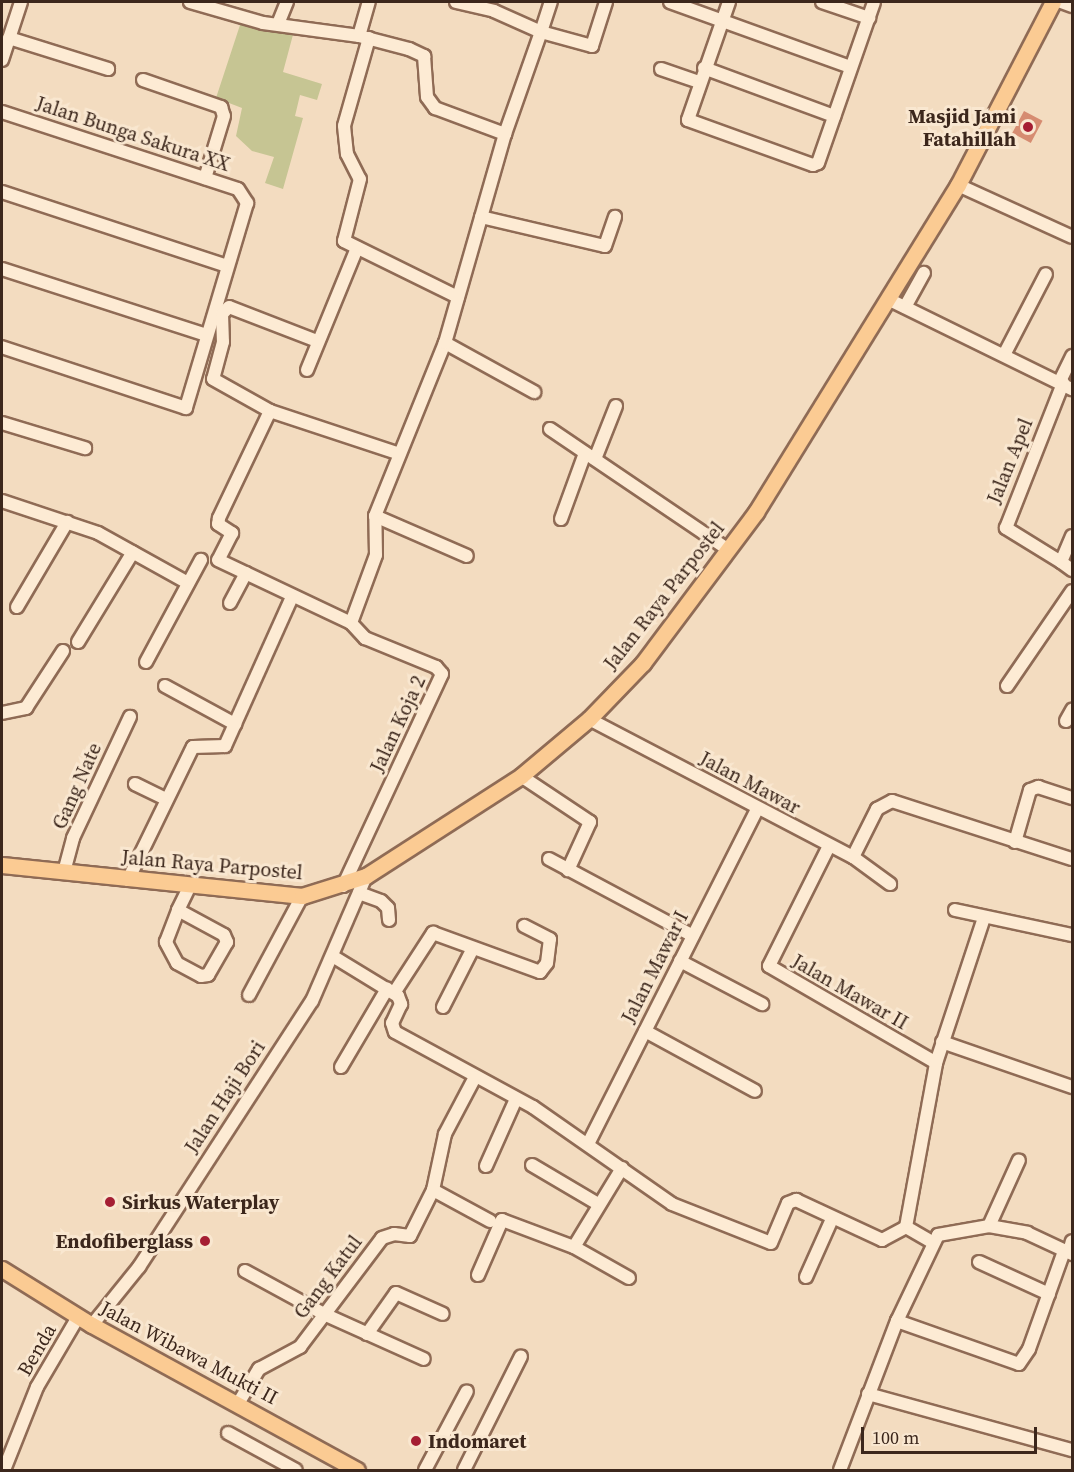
<!DOCTYPE html>
<style>
body{margin:0}
#map{position:relative;width:1074px;height:1472px;overflow:hidden;background:#f3dcc0;font-family:"Source Serif 4",serif}
div>[style]{position:absolute}
[style*='--x']{left:calc(var(--x)*1px);top:calc(var(--y)*1px);width:calc(var(--w)*1px);rotate:calc(var(--a)*1deg)}
.cemetery>*{inset:0;background:#c6c593}
.building>*{inset:0;background:#d68c71;transform-origin:0 0}
.roads{filter:drop-shadow(2px 0 #8f6b55) drop-shadow(-2px 0 #8f6b55) drop-shadow(0 2px #8f6b55) drop-shadow(0 -2px #8f6b55)}
.minor>*{height:12px;margin:-6px;padding:0 6px;transform-origin:6px;border-radius:6px;background:#fdebd4}
.major>*{height:15px;margin:-7.5px;padding:0 7.5px;transform-origin:7.5px;border-radius:7.5px;background:#fbcb93}
.dots>*{width:16px;height:16px;translate:-50% -50%;box-sizing:border-box;border:3px solid #f9e7d0;border-radius:50%}
span{translate:-50% -50%;white-space:nowrap;text-align:center;line-height:1.15;-webkit-text-stroke:6px #f9e7d0;paint-order:stroke}
.poi-label{font-size:20px;color:#3c271c;font-weight:700}
.right{translate:-100% -50%;text-align:right}
.left{translate:0 -50%;text-align:left}
.street-label{font-size:20px;color:#3c271c}
.frame{position:absolute;inset:0;border:3px solid #3c271c;pointer-events:none}
.scale{position:absolute;left:861px;top:1427px;width:176px;height:27px;box-sizing:border-box;border:3px solid #3c271c;border-top:0;padding-left:8px;font-size:18px;line-height:21px;white-space:nowrap;color:#3c271c;-webkit-text-stroke:4px #f9e7d0;paint-order:stroke}
</style>
<div id="map">
<div class="cemetery">
<div style="clip-path:polygon(241px 22px,294px 31px,283px 72px,322px 84px,317px 100px,300px 95px,295px 116px,303px 118px,283px 189px,265px 183px,274px 157px,252px 151px,236px 136px,242px 108px,216px 98px)"></div>
</div>
<div class="building">
<div style="left:1024px;top:111px;width:21px;height:25px;rotate:28deg"></div>
</div>
<div class="roads">
<div class="minor">
<div style="--x:190;--y:2;--w:76;--a:16"></div>
<div style="--x:263;--y:23;--w:97;--a:7.7"></div>
<div style="--x:359;--y:36;--w:52;--a:14.6"></div>
<div style="--x:409;--y:49;--w:17;--a:25"></div>
<div style="--x:424;--y:56;--w:41;--a:85.8"></div>
<div style="--x:427;--y:97;--w:14;--a:54"></div>
<div style="--x:435;--y:108;--w:75;--a:20.4"></div>
<div style="--x:456;--y:2;--w:39;--a:13"></div>
<div style="--x:494;--y:11;--w:51;--a:24.1"></div>
<div style="--x:541;--y:32;--w:32;--a:-72"></div>
<div style="--x:670;--y:2;--w:192;--a:19.8"></div>
<div style="--x:729;--y:2;--w:125;--a:109.2"></div>
<div style="--x:688;--y:120;--w:133;--a:19.8"></div>
<div style="--x:813;--y:165;--w:5;--a:-22"></div>
<div style="--x:818;--y:163;--w:170;--a:-70.8"></div>
<div style="--x:822;--y:2;--w:50;--a:18.8"></div>
<div style="--x:1061;--y:2;--w:12;--a:20"></div>
<div style="--x:278;--y:24;--w:24;--a:-68"></div>
<div style="--x:359;--y:36;--w:35;--a:-74"></div>
<div style="--x:9;--y:38;--w:104;--a:17.4"></div>
<div style="--x:369;--y:38;--w:91;--a:105.9"></div>
<div style="--x:344;--y:126;--w:28;--a:84"></div>
<div style="--x:347;--y:154;--w:28;--a:63"></div>
<div style="--x:360;--y:179;--w:64;--a:104.5"></div>
<div style="--x:344;--y:241;--w:127;--a:26.2"></div>
<div style="--x:2;--y:60;--w:61;--a:-71.9"></div>
<div style="--x:704;--y:68;--w:139;--a:20.3"></div>
<div style="--x:661;--y:69;--w:39;--a:19"></div>
<div style="--x:143;--y:80;--w:83;--a:19.1"></div>
<div style="--x:221;--y:107;--w:9;--a:72"></div>
<div style="--x:224;--y:116;--w:65;--a:107"></div>
<div style="--x:2;--y:112;--w:248;--a:18.1"></div>
<div style="--x:238;--y:189;--w:17;--a:57"></div>
<div style="--x:247;--y:203;--w:214;--a:106.6"></div>
<div style="--x:186;--y:408;--w:194;--a:-161.7"></div>
<div style="--x:958;--y:185;--w:125;--a:24.5"></div>
<div style="--x:2;--y:192;--w:237;--a:18.2"></div>
<div style="--x:481;--y:217;--w:127;--a:13.2"></div>
<div style="--x:605;--y:246;--w:31;--a:-71"></div>
<div style="--x:2;--y:269;--w:214;--a:17.9"></div>
<div style="--x:890;--y:300;--w:203;--a:26.1"></div>
<div style="--x:905;--y:307;--w:39;--a:-61"></div>
<div style="--x:317;--y:341;--w:94;--a:-158.9"></div>
<div style="--x:229;--y:307;--w:10;--a:135"></div>
<div style="--x:222;--y:314;--w:28;--a:88"></div>
<div style="--x:223;--y:342;--w:38;--a:105"></div>
<div style="--x:213;--y:379;--w:65;--a:29.3"></div>
<div style="--x:270;--y:411;--w:134;--a:18.3"></div>
<div style="--x:445;--y:343;--w:102;--a:28.8"></div>
<div style="--x:1004;--y:355;--w:91;--a:-62.6"></div>
<div style="--x:307;--y:370;--w:132;--a:-67.7"></div>
<div style="--x:1060;--y:381;--w:28;--a:-64"></div>
<div style="--x:270;--y:411;--w:119;--a:115.5"></div>
<div style="--x:219;--y:518;--w:6;--a:99"></div>
<div style="--x:218;--y:524;--w:17;--a:33"></div>
<div style="--x:232;--y:533;--w:30;--a:117"></div>
<div style="--x:218;--y:560;--w:147;--a:25.3"></div>
<div style="--x:351;--y:623;--w:21;--a:47"></div>
<div style="--x:365;--y:638;--w:77;--a:22.2"></div>
<div style="--x:436;--y:667;--w:9;--a:49"></div>
<div style="--x:442;--y:674;--w:234;--a:115"></div>
<div style="--x:2;--y:423;--w:87;--a:16.8"></div>
<div style="--x:550;--y:429;--w:216;--a:34.1"></div>
<div style="--x:595;--y:459;--w:57;--a:-68.4"></div>
<div style="--x:2;--y:501;--w:101;--a:18.4"></div>
<div style="--x:98;--y:533;--w:103;--a:29.1"></div>
<div style="--x:375;--y:516;--w:100;--a:23.5"></div>
<div style="--x:561;--y:519;--w:70;--a:-70"></div>
<div style="--x:1072;--y:536;--w:28;--a:113"></div>
<div style="--x:1061;--y:562;--w:14;--a:36"></div>
<div style="--x:1061;--y:562;--w:65;--a:-148.3"></div>
<div style="--x:1006;--y:528;--w:156;--a:-68.5"></div>
<div style="--x:230;--y:603;--w:34;--a:-62"></div>
<div style="--x:17;--y:607;--w:99;--a:-59.5"></div>
<div style="--x:351;--y:623;--w:72;--a:-69.8"></div>
<div style="--x:376;--y:555;--w:39;--a:-91"></div>
<div style="--x:375;--y:516;--w:187;--a:-68"></div>
<div style="--x:445;--y:343;--w:217;--a:-74"></div>
<div style="--x:505;--y:134;--w:108;--a:-70.6"></div>
<div style="--x:541;--y:32;--w:53;--a:15.4"></div>
<div style="--x:592;--y:46;--w:46;--a:-72.3"></div>
<div style="--x:78;--y:642;--w:105;--a:-58.6"></div>
<div style="--x:146;--y:662;--w:116;--a:-61.7"></div>
<div style="--x:165;--y:686;--w:80;--a:28.5"></div>
<div style="--x:1007;--y:686;--w:115;--a:-55.6"></div>
<div style="--x:2;--y:713;--w:25;--a:-12"></div>
<div style="--x:26;--y:708;--w:68;--a:-57"></div>
<div style="--x:589;--y:719;--w:298;--a:27.6"></div>
<div style="--x:853;--y:857;--w:46;--a:36.1"></div>
<div style="--x:1066;--y:721;--w:13;--a:-61"></div>
<div style="--x:521;--y:776;--w:83;--a:33.7"></div>
<div style="--x:590;--y:822;--w:53;--a:114.6"></div>
<div style="--x:135;--y:784;--w:34;--a:26"></div>
<div style="--x:1015;--y:842;--w:54;--a:-73.9"></div>
<div style="--x:1030;--y:790;--w:9;--a:-21"></div>
<div style="--x:1038;--y:787;--w:36;--a:18"></div>
<div style="--x:829;--y:846;--w:134;--a:116.6"></div>
<div style="--x:769;--y:966;--w:193;--a:30.1"></div>
<div style="--x:853;--y:857;--w:54;--a:-63.4"></div>
<div style="--x:877;--y:809;--w:17;--a:-28"></div>
<div style="--x:892;--y:801;--w:189;--a:17.9"></div>
<div style="--x:549;--y:859;--w:163;--a:28.1"></div>
<div style="--x:64;--y:872;--w:35;--a:-75"></div>
<div style="--x:73;--y:838;--w:134;--a:-64.8"></div>
<div style="--x:128;--y:880;--w:148;--a:-64"></div>
<div style="--x:193;--y:747;--w:32;--a:-2"></div>
<div style="--x:225;--y:746;--w:163;--a:-65.8"></div>
<div style="--x:359;--y:893;--w:23;--a:20"></div>
<div style="--x:381;--y:901;--w:10;--a:45"></div>
<div style="--x:388;--y:908;--w:12;--a:85"></div>
<div style="--x:178;--y:910;--w:52;--a:28.5"></div>
<div style="--x:224;--y:935;--w:8;--a:67"></div>
<div style="--x:227;--y:942;--w:38;--a:120"></div>
<div style="--x:208;--y:975;--w:7;--a:172"></div>
<div style="--x:201;--y:976;--w:27;--a:-152"></div>
<div style="--x:177;--y:963;--w:24;--a:-118"></div>
<div style="--x:166;--y:942;--w:34;--a:-69"></div>
<div style="--x:178;--y:910;--w:25;--a:-64"></div>
<div style="--x:955;--y:910;--w:120;--a:12.1"></div>
<div style="--x:334;--y:957;--w:75;--a:31.4"></div>
<div style="--x:398;--y:996;--w:9;--a:69"></div>
<div style="--x:401;--y:1004;--w:21;--a:115"></div>
<div style="--x:392;--y:1023;--w:9;--a:72"></div>
<div style="--x:395;--y:1032;--w:157;--a:28.5"></div>
<div style="--x:533;--y:1107;--w:169;--a:34.9"></div>
<div style="--x:672;--y:1204;--w:106;--a:21.5"></div>
<div style="--x:771;--y:1243;--w:43;--a:-67"></div>
<div style="--x:788;--y:1203;--w:9;--a:-21"></div>
<div style="--x:796;--y:1200;--w:95;--a:24.9"></div>
<div style="--x:882;--y:1240;--w:27;--a:-28"></div>
<div style="--x:906;--y:1227;--w:167;--a:-79.6"></div>
<div style="--x:936;--y:1063;--w:153;--a:-71.7"></div>
<div style="--x:680;--y:961;--w:93;--a:27.7"></div>
<div style="--x:394;--y:993;--w:72;--a:-57"></div>
<div style="--x:433;--y:933;--w:114;--a:20"></div>
<div style="--x:540;--y:972;--w:11;--a:-52"></div>
<div style="--x:547;--y:963;--w:24;--a:-83"></div>
<div style="--x:550;--y:939;--w:29;--a:-153"></div>
<div style="--x:249;--y:995;--w:112;--a:-61.8"></div>
<div style="--x:443;--y:1007;--w:64;--a:-63"></div>
<div style="--x:645;--y:1031;--w:125;--a:28.6"></div>
<div style="--x:942;--y:1042;--w:138;--a:19.1"></div>
<div style="--x:341;--y:1067;--w:91;--a:-59.5"></div>
<div style="--x:589;--y:1142;--w:372;--a:-63.2"></div>
<div style="--x:532;--y:1165;--w:77;--a:30.6"></div>
<div style="--x:486;--y:1166;--w:73;--a:-65.9"></div>
<div style="--x:622;--y:1168;--w:92;--a:121.3"></div>
<div style="--x:574;--y:1247;--w:63;--a:29.4"></div>
<div style="--x:433;--y:1190;--w:65;--a:28.5"></div>
<div style="--x:989;--y:1226;--w:72;--a:-65.6"></div>
<div style="--x:906;--y:1227;--w:30;--a:30"></div>
<div style="--x:1069;--y:1252;--w:11;--a:-75"></div>
<div style="--x:979;--y:1262;--w:77;--a:24.6"></div>
<div style="--x:245;--y:1271;--w:92;--a:28.5"></div>
<div style="--x:326;--y:1315;--w:107;--a:24.2"></div>
<div style="--x:478;--y:1275;--w:60;--a:-66.4"></div>
<div style="--x:502;--y:1220;--w:77;--a:20.6"></div>
<div style="--x:806;--y:1277;--w:64;--a:-65.9"></div>
<div style="--x:897;--y:1321;--w:129;--a:19.4"></div>
<div style="--x:1019;--y:1364;--w:18;--a:-56"></div>
<div style="--x:1029;--y:1349;--w:104;--a:-70.3"></div>
<div style="--x:92;--y:1325;--w:75;--a:-51"></div>
<div style="--x:139;--y:1267;--w:317;--a:-57"></div>
<div style="--x:312;--y:1001;--w:136;--a:-66.6"></div>
<div style="--x:367;--y:1334;--w:50;--a:-54.7"></div>
<div style="--x:396;--y:1293;--w:51;--a:24.1"></div>
<div style="--x:868;--y:1394;--w:212;--a:15.4"></div>
<div style="--x:239;--y:1402;--w:39;--a:-59"></div>
<div style="--x:259;--y:1369;--w:47;--a:-28.2"></div>
<div style="--x:300;--y:1347;--w:136;--a:-53"></div>
<div style="--x:382;--y:1238;--w:13;--a:-18"></div>
<div style="--x:394;--y:1234;--w:16;--a:7"></div>
<div style="--x:410;--y:1236;--w:51;--a:-63.4"></div>
<div style="--x:433;--y:1190;--w:57;--a:-77.9"></div>
<div style="--x:445;--y:1134;--w:64;--a:-62.2"></div>
<div style="--x:228;--y:1433;--w:77;--a:28.6"></div>
<div style="--x:4;--y:1470;--w:89;--a:-68.3"></div>
<div style="--x:37;--y:1387;--w:81;--a:-59.6"></div>
<div style="--x:425;--y:1470;--w:89;--a:-62"></div>
<div style="--x:464;--y:1470;--w:127;--a:-63.4"></div>
<div style="--x:840;--y:1470;--w:160;--a:-69.1"></div>
<div style="--x:897;--y:1321;--w:95;--a:-64.5"></div>
<div style="--x:938;--y:1235;--w:52;--a:-10"></div>
<div style="--x:989;--y:1226;--w:39;--a:10"></div>
<div style="--x:1027;--y:1233;--w:50;--a:25"></div>
</div>
<div class="major">
<div style="--x:2;--y:865;--w:302;--a:5.9"></div>
<div style="--x:302;--y:896;--w:67;--a:-17.4"></div>
<div style="--x:366;--y:876;--w:184;--a:-32.8"></div>
<div style="--x:521;--y:776;--w:89;--a:-40"></div>
<div style="--x:589;--y:719;--w:78;--a:-46"></div>
<div style="--x:643;--y:663;--w:189;--a:-53.2"></div>
<div style="--x:756;--y:512;--w:384;--a:-58.3"></div>
<div style="--x:958;--y:185;--w:206;--a:-62.6"></div>
<div style="--x:2;--y:1269;--w:106;--a:31.9"></div>
<div style="--x:92;--y:1325;--w:302;--a:28.7"></div>
</div>
</div>
<div class="dots">
<div style="left:1028px;top:127px;background:#a51e33"></div>
<div style="left:110px;top:1202px;background:#a51e33"></div>
<div style="left:205px;top:1241px;background:#a51e33"></div>
<div style="left:416px;top:1441px;background:#a51e33"></div>
</div>
<div class="poi-label">
<span class="right" style="left:1016px;top:128px">Masjid Jami<br>Fatahillah</span>
<span class="left" style="left:122px;top:1202px">Sirkus Waterplay</span>
<span class="right" style="left:193px;top:1241px">Endofiberglass</span>
<span class="left" style="left:428px;top:1441px">Indomaret</span>
</div>
<div class="street-label">
<span style="left:133px;top:134px;rotate:18deg">Jalan Bunga Sakura XX</span>
<span style="left:1010px;top:461px;rotate:-68deg">Jalan Apel</span>
<span style="left:664px;top:596px;rotate:-52deg">Jalan Raya Parpostel</span>
<span style="left:398px;top:724px;rotate:-65deg">Jalan Koja 2</span>
<span style="left:750px;top:783px;rotate:28deg">Jalan Mawar</span>
<span style="left:77px;top:786px;rotate:-66deg">Gang Nate</span>
<span style="left:212px;top:865px;rotate:5deg">Jalan Raya Parpostel</span>
<span style="left:655px;top:967px;rotate:-63deg">Jalan Mawar I</span>
<span style="left:850px;top:992px;rotate:30deg">Jalan Mawar II</span>
<span style="left:225px;top:1097px;rotate:-57deg">Jalan Haji Bori</span>
<span style="left:328px;top:1277px;rotate:-53deg">Gang Katul</span>
<span style="left:37px;top:1350px;rotate:-60deg">Benda</span>
<span style="left:189px;top:1353px;rotate:28deg">Jalan Wibawa Mukti II</span>
</div>
<div class="frame"></div>
<div class="scale">100 m</div>
</div>
